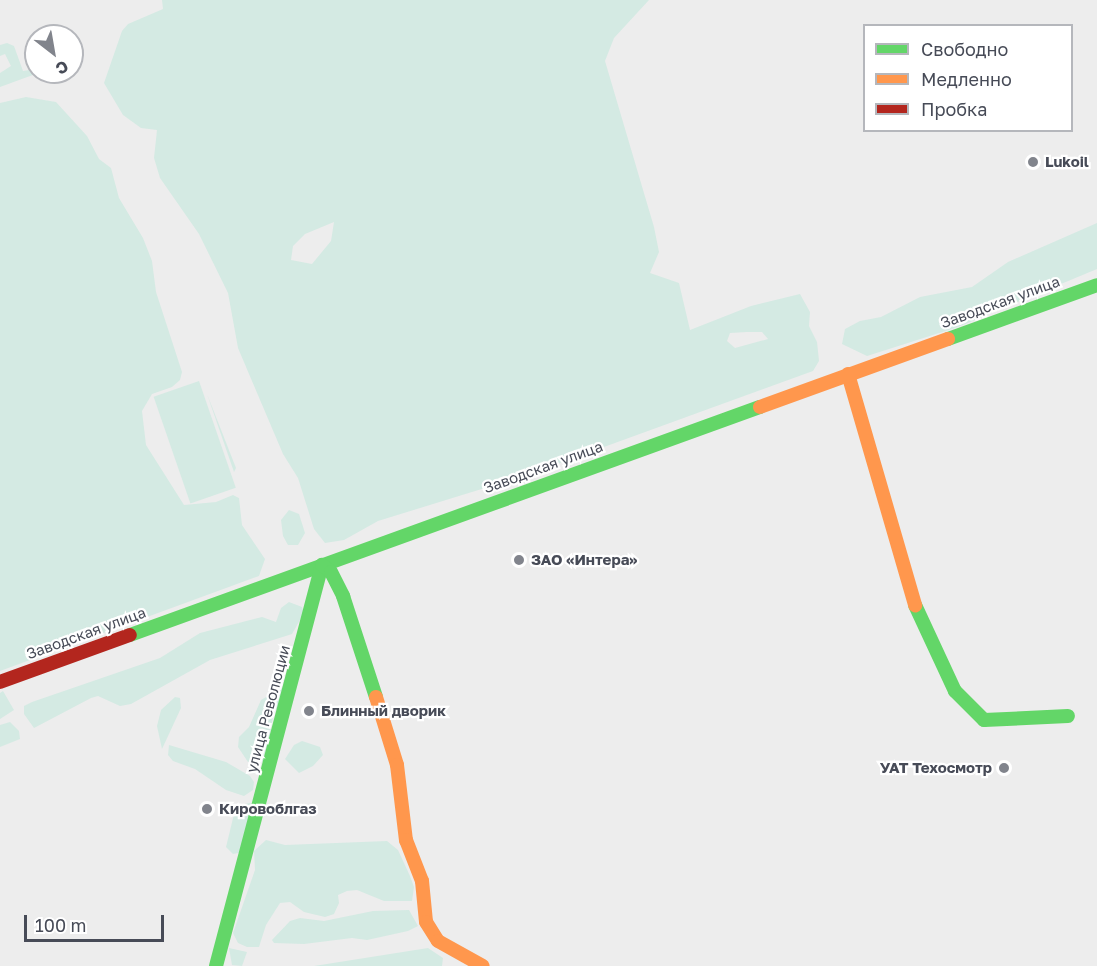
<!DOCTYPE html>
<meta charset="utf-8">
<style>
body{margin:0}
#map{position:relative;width:1097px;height:966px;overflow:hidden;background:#ededed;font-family:"Golos Text",sans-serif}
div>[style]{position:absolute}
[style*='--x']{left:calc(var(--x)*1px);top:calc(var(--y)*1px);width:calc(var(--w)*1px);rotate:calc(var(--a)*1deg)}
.green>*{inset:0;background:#d4eae3;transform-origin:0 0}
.fast>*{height:14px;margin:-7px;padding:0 7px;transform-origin:7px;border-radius:7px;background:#63d668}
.slow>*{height:14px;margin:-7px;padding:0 7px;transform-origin:7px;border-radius:7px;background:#ff974d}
.jam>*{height:14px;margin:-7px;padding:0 7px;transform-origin:7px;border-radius:7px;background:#b3261e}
.dots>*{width:16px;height:16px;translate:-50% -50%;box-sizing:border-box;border:3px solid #fff;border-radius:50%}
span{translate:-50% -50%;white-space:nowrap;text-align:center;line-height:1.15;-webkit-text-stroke:4.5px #fff;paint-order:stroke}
.poi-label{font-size:15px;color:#474b57;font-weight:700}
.left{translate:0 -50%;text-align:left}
.right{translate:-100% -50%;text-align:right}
.street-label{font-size:15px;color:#474b57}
.legend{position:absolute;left:863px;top:24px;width:210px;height:108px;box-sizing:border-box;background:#fff;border:2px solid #b5b7bc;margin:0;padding:8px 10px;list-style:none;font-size:18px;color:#474b57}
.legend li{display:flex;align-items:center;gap:12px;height:30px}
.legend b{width:30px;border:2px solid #b5b7bc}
.north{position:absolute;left:24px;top:24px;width:60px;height:60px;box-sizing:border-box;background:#fff;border:2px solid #b5b7bc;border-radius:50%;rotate:149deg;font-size:16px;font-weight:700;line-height:24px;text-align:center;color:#474b57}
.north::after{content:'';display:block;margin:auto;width:21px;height:27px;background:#81848c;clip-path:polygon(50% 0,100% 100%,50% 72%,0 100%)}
.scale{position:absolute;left:24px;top:915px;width:140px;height:27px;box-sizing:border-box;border:3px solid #474b57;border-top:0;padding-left:8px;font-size:18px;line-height:21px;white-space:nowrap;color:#474b57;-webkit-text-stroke:4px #fff;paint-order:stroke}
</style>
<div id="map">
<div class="green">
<div style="clip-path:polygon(evenodd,162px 0,649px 0,614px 38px,605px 61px,654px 227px,659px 252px,650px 273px,679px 283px,690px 330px,751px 306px,800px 294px,810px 312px,809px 326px,817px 342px,819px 361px,813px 371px,527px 475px,378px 521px,344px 540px,325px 543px,314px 529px,298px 478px,283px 454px,238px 348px,228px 293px,199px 234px,160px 178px,154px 158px,157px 130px,141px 128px,123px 115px,104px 83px,122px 31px,128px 24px,163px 9px,162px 0,334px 222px,331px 241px,312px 264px,291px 260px,293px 246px,305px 234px,334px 222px,162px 0,747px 332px,762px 332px,768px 339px,735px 348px,727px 341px,730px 333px,747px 332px)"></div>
<div style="clip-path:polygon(7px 43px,14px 46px,23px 71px,36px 69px,41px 72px,0 87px,0 73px,11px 66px,5px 54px,0 56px,0 45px)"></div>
<div style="clip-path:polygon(26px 97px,56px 102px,87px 136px,99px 159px,111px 168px,119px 198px,143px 238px,152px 261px,156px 292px,182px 372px,180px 380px,172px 387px,152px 394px,142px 411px,146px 445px,184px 505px,216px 502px,233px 495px,239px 498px,242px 525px,265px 559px,259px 576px,0 671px,0 103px)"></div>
<div style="clip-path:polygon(1097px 223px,1097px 269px,958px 327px,867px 356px,842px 344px,845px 329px,860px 321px,881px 317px,920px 297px,972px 287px,1008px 262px)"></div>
<div style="left:199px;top:381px;width:113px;height:48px;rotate:71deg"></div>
<div style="clip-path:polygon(207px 394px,236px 468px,234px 472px)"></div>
<div style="clip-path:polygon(289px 510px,299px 514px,305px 533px,298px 545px,288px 545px,283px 536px,281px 520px)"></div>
<div style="clip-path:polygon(289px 602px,302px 607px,304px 613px,292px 634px,210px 660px,131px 704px,120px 706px,98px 696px,91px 698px,34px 728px,24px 714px,24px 706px,32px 702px,160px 658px,200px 633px,262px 617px,276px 622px,281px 608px)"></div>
<div style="clip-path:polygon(283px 687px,286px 691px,273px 716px,266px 760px,258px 764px,248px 762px,238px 747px,239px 737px,249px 727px,261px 700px)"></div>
<div style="clip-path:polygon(3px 691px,14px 710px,0 719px,0 693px)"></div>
<div style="clip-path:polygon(175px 697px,180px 698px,181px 708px,162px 749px,157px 726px,161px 710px)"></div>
<div style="clip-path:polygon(10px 722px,19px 731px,20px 739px,0 747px,0 725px)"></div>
<div style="clip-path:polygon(302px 741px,320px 747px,323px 755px,313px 766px,299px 773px,285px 759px,294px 745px)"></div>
<div style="clip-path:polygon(169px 745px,226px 762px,250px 776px,254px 782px,253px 790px,244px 796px,226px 790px,195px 769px,173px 761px,168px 755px)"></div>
<div style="clip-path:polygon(250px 803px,254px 807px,243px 852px,233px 854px,226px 847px,236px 806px)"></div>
<div style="clip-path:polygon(266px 840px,285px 845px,387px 841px,398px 850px,410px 876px,414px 887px,412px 901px,384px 901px,357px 890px,347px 891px,338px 895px,339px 903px,334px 914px,325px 917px,304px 912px,290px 902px,280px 903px,266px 925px,259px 947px,247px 947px,238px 943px,233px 933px,255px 870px,254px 851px)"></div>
<div style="clip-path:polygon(409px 910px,418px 926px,408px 931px,367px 940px,352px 938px,304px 944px,274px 943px,272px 940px,290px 921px,300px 918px,324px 921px,373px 911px)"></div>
<div style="clip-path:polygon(229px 948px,247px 952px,242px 966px,232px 965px)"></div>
<div style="clip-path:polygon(428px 948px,443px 958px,442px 966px,314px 966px)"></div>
</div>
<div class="fast">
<div style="--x:948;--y:339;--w:158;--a:-19.9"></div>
<div style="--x:915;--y:605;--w:95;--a:65.1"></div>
<div style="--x:955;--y:691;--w:41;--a:45"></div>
<div style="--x:984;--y:720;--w:84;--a:-2.7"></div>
<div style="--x:130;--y:635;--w:670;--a:-19.9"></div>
<div style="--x:216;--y:966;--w:415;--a:-75.2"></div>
<div style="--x:322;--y:565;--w:11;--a:38"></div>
<div style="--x:331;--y:572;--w:27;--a:63"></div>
<div style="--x:343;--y:596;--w:106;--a:71.9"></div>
</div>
<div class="slow">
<div style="--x:848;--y:374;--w:241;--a:73.8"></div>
<div style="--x:760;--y:407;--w:200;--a:-19.9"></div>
<div style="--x:376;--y:697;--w:71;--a:72.8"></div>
<div style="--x:397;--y:765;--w:76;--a:83.2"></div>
<div style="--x:406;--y:840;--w:44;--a:68.7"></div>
<div style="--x:422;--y:881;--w:41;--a:84.4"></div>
<div style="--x:426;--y:922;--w:22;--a:58"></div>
<div style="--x:438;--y:941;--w:51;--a:29.1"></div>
</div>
<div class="jam">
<div style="--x:0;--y:682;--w:138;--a:-19.9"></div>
</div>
<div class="dots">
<div style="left:1033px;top:162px;background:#81848c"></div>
<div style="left:519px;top:560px;background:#81848c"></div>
<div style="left:309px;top:711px;background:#81848c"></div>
<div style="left:1004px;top:768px;background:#81848c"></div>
<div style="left:207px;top:809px;background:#81848c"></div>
</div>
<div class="poi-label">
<span class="left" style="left:1045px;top:162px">Lukoil</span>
<span class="left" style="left:531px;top:560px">ЗАО «Интера»</span>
<span class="left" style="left:321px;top:711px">Блинный дворик</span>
<span class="right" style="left:992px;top:768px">УАТ Техосмотр</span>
<span class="left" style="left:219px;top:809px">Кировоблгаз</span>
</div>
<div class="street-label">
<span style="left:1000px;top:302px;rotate:-20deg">Заводская улица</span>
<span style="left:543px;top:467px;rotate:-20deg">Заводская улица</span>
<span style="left:86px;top:633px;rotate:-20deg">Заводская улица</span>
<span style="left:268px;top:709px;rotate:-75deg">улица Революции</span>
</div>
<ul class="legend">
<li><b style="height:8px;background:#63d668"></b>Свободно</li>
<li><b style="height:8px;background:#ff974d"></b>Медленно</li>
<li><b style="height:8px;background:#b3261e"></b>Пробка</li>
</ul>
<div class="north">С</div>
<div class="scale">100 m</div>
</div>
